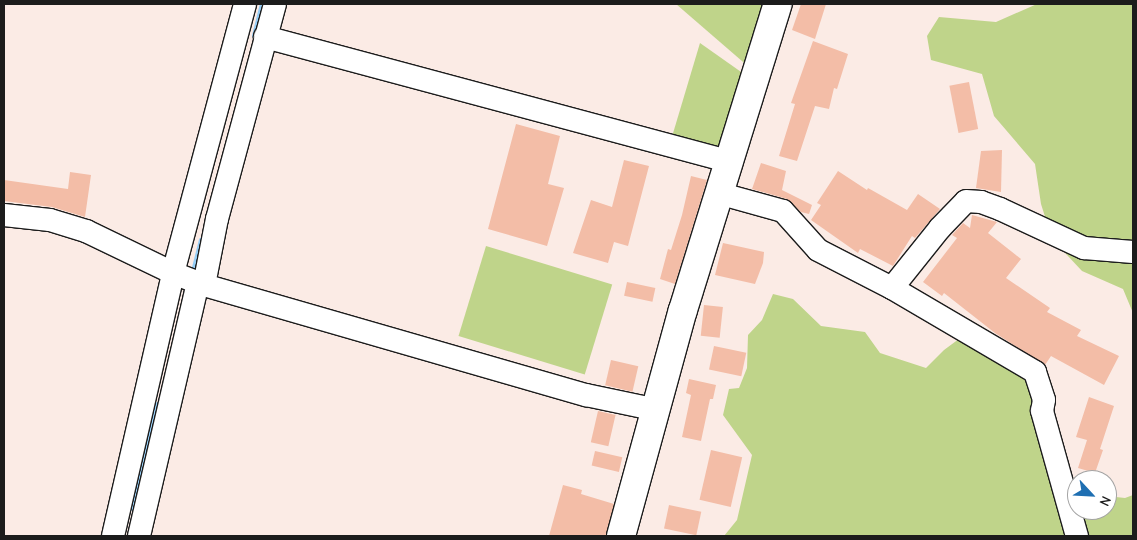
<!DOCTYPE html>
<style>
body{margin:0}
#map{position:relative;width:1137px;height:540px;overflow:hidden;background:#fbebe5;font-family:"Comic Neue",sans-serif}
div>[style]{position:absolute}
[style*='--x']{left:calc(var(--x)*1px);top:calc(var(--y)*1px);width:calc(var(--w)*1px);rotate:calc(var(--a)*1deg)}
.green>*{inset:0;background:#bfd48a;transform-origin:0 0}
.stream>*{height:5.5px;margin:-2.75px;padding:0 2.75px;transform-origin:2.75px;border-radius:2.75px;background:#97cef6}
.building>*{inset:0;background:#f3bda7;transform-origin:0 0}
.roads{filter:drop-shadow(1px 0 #1c1c1c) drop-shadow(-1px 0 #1c1c1c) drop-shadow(0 1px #1c1c1c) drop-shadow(0 -1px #1c1c1c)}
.street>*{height:22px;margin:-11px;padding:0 11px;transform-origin:11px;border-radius:11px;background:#fff}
.secondary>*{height:28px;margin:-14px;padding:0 14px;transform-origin:14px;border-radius:14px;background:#fff}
span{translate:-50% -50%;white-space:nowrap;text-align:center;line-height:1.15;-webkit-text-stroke:4.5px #fff;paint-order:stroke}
.frame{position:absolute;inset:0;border:5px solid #1c1c1c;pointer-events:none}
.north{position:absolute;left:1067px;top:470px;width:50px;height:50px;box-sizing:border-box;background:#fff;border:1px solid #a4a4a4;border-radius:50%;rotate:115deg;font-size:14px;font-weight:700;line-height:20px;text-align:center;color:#1c1c1c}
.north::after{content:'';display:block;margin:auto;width:18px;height:22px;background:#1f6fb2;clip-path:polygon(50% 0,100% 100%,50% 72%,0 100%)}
</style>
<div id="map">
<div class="green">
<div style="clip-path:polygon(676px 4px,772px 4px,750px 68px)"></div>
<div style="clip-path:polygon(1037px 4px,1133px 4px,1133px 313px,1123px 289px,1082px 271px,1052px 239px,1041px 204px,1035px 164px,994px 116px,982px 74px,931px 60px,927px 36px,939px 17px,996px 22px)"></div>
<div style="clip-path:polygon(700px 43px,744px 74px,721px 154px,671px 140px)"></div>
<div style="left:486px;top:246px;width:132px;height:94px;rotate:17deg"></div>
<div style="clip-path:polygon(773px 294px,793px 299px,821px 326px,865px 332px,880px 353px,926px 368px,944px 350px,967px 333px,1025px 367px,1060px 489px,1077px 492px,1077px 510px,1107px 510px,1107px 496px,1125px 498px,1133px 495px,1133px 536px,724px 536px,737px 520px,752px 455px,723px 415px,729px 389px,739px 388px,747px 368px,748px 335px,762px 320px)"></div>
</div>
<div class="stream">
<div style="--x:255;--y:36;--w:33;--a:-76"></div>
<div style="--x:193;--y:276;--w:36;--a:-76"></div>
<div style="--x:131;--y:508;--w:106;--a:-75.3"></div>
</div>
<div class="building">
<div style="clip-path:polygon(801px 4px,826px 4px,815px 39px,792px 30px)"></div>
<div style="clip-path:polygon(813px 41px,848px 54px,837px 89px,834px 88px,829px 109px,815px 106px,797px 161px,779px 156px,795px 104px,791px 103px)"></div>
<div style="left:969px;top:82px;width:48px;height:20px;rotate:79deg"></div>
<div style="clip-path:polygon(516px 124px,560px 136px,548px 184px,564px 188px,547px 246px,488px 229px)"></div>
<div style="clip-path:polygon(1002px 150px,1001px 192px,976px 188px,981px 151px)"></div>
<div style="clip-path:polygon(624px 160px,649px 166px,628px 246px,614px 242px,608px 263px,573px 253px,591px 200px,612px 207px)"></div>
<div style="clip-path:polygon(761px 163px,786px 171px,782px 190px,812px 205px,809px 214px,801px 212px,787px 199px,752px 189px)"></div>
<div style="clip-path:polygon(838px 171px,867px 190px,868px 188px,907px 210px,918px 194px,940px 209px,915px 238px,912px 236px,893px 266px,860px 249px,858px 253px,811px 220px,821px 205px,817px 203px)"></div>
<div style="clip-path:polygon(70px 172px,91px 175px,85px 217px,52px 207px,4px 201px,4px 180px,68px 189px)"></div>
<div style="clip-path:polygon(691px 176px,707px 180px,675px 284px,660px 279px,668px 249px,671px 250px,682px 215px)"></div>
<div style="clip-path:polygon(972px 215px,997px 222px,988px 233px,1021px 259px,1006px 278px,1050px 308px,1047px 312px,1081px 330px,1077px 336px,1119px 356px,1104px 385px,1051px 356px,1045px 365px,995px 333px,944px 293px,942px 296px,923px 282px,957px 238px,952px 235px,963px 223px,970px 228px)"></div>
<div style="clip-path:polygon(723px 243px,764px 252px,763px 263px,755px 284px,715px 275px)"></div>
<div style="left:627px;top:282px;width:29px;height:14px;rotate:12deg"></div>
<div style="left:704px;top:305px;width:19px;height:31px;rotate:6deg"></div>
<div style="left:714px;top:346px;width:33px;height:24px;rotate:12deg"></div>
<div style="left:611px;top:360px;width:28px;height:26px;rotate:13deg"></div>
<div style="clip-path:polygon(689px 379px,716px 385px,713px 399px,710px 399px,701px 441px,682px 437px,691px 395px,686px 393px)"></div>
<div style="clip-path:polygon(1089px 397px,1114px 406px,1100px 449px,1103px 450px,1095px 473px,1078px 468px,1087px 440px,1076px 437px)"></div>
<div style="left:598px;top:411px;width:18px;height:32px;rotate:13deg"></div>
<div style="left:711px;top:450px;width:32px;height:51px;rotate:13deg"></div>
<div style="left:595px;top:451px;width:28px;height:15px;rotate:13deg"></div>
<div style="clip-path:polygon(563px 485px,582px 490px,581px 494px,614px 504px,606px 536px,549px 536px)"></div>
<div style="left:669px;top:505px;width:33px;height:24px;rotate:12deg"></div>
</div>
<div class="roads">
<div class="street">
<div style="--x:265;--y:37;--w:479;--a:15"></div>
<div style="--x:718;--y:193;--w:67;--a:15.5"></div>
<div style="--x:783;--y:211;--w:52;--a:48.1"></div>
<div style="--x:818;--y:250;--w:83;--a:27.2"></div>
<div style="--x:892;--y:288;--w:166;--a:30.4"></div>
<div style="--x:1035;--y:372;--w:29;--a:72"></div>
<div style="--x:1044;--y:400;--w:11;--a:100"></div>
<div style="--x:1042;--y:411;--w:130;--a:74.4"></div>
<div style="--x:4;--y:215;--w:46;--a:6.2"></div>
<div style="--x:50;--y:220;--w:38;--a:17"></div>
<div style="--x:86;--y:231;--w:97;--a:25.8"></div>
<div style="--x:173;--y:273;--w:33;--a:21"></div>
<div style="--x:204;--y:285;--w:398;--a:16.1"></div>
<div style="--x:586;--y:395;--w:73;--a:11.9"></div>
<div style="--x:204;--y:285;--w:67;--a:-78.9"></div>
<div style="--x:217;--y:219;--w:223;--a:-74.9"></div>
<div style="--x:892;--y:288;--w:77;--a:-51.3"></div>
<div style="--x:940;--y:228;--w:37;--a:-46"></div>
<div style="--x:966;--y:201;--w:15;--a:4"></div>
<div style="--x:981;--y:202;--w:20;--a:20"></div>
<div style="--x:1000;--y:209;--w:93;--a:24.9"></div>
<div style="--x:1084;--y:248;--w:49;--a:4.7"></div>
<div style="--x:113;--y:536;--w:270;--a:-77.1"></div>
<div style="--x:173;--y:273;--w:278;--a:-75"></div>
<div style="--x:139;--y:536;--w:260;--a:-76.9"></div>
</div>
<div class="secondary">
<div style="--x:621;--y:536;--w:234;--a:-74.7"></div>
<div style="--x:683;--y:310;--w:320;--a:-72.8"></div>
</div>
</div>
<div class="frame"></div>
<div class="north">N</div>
</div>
